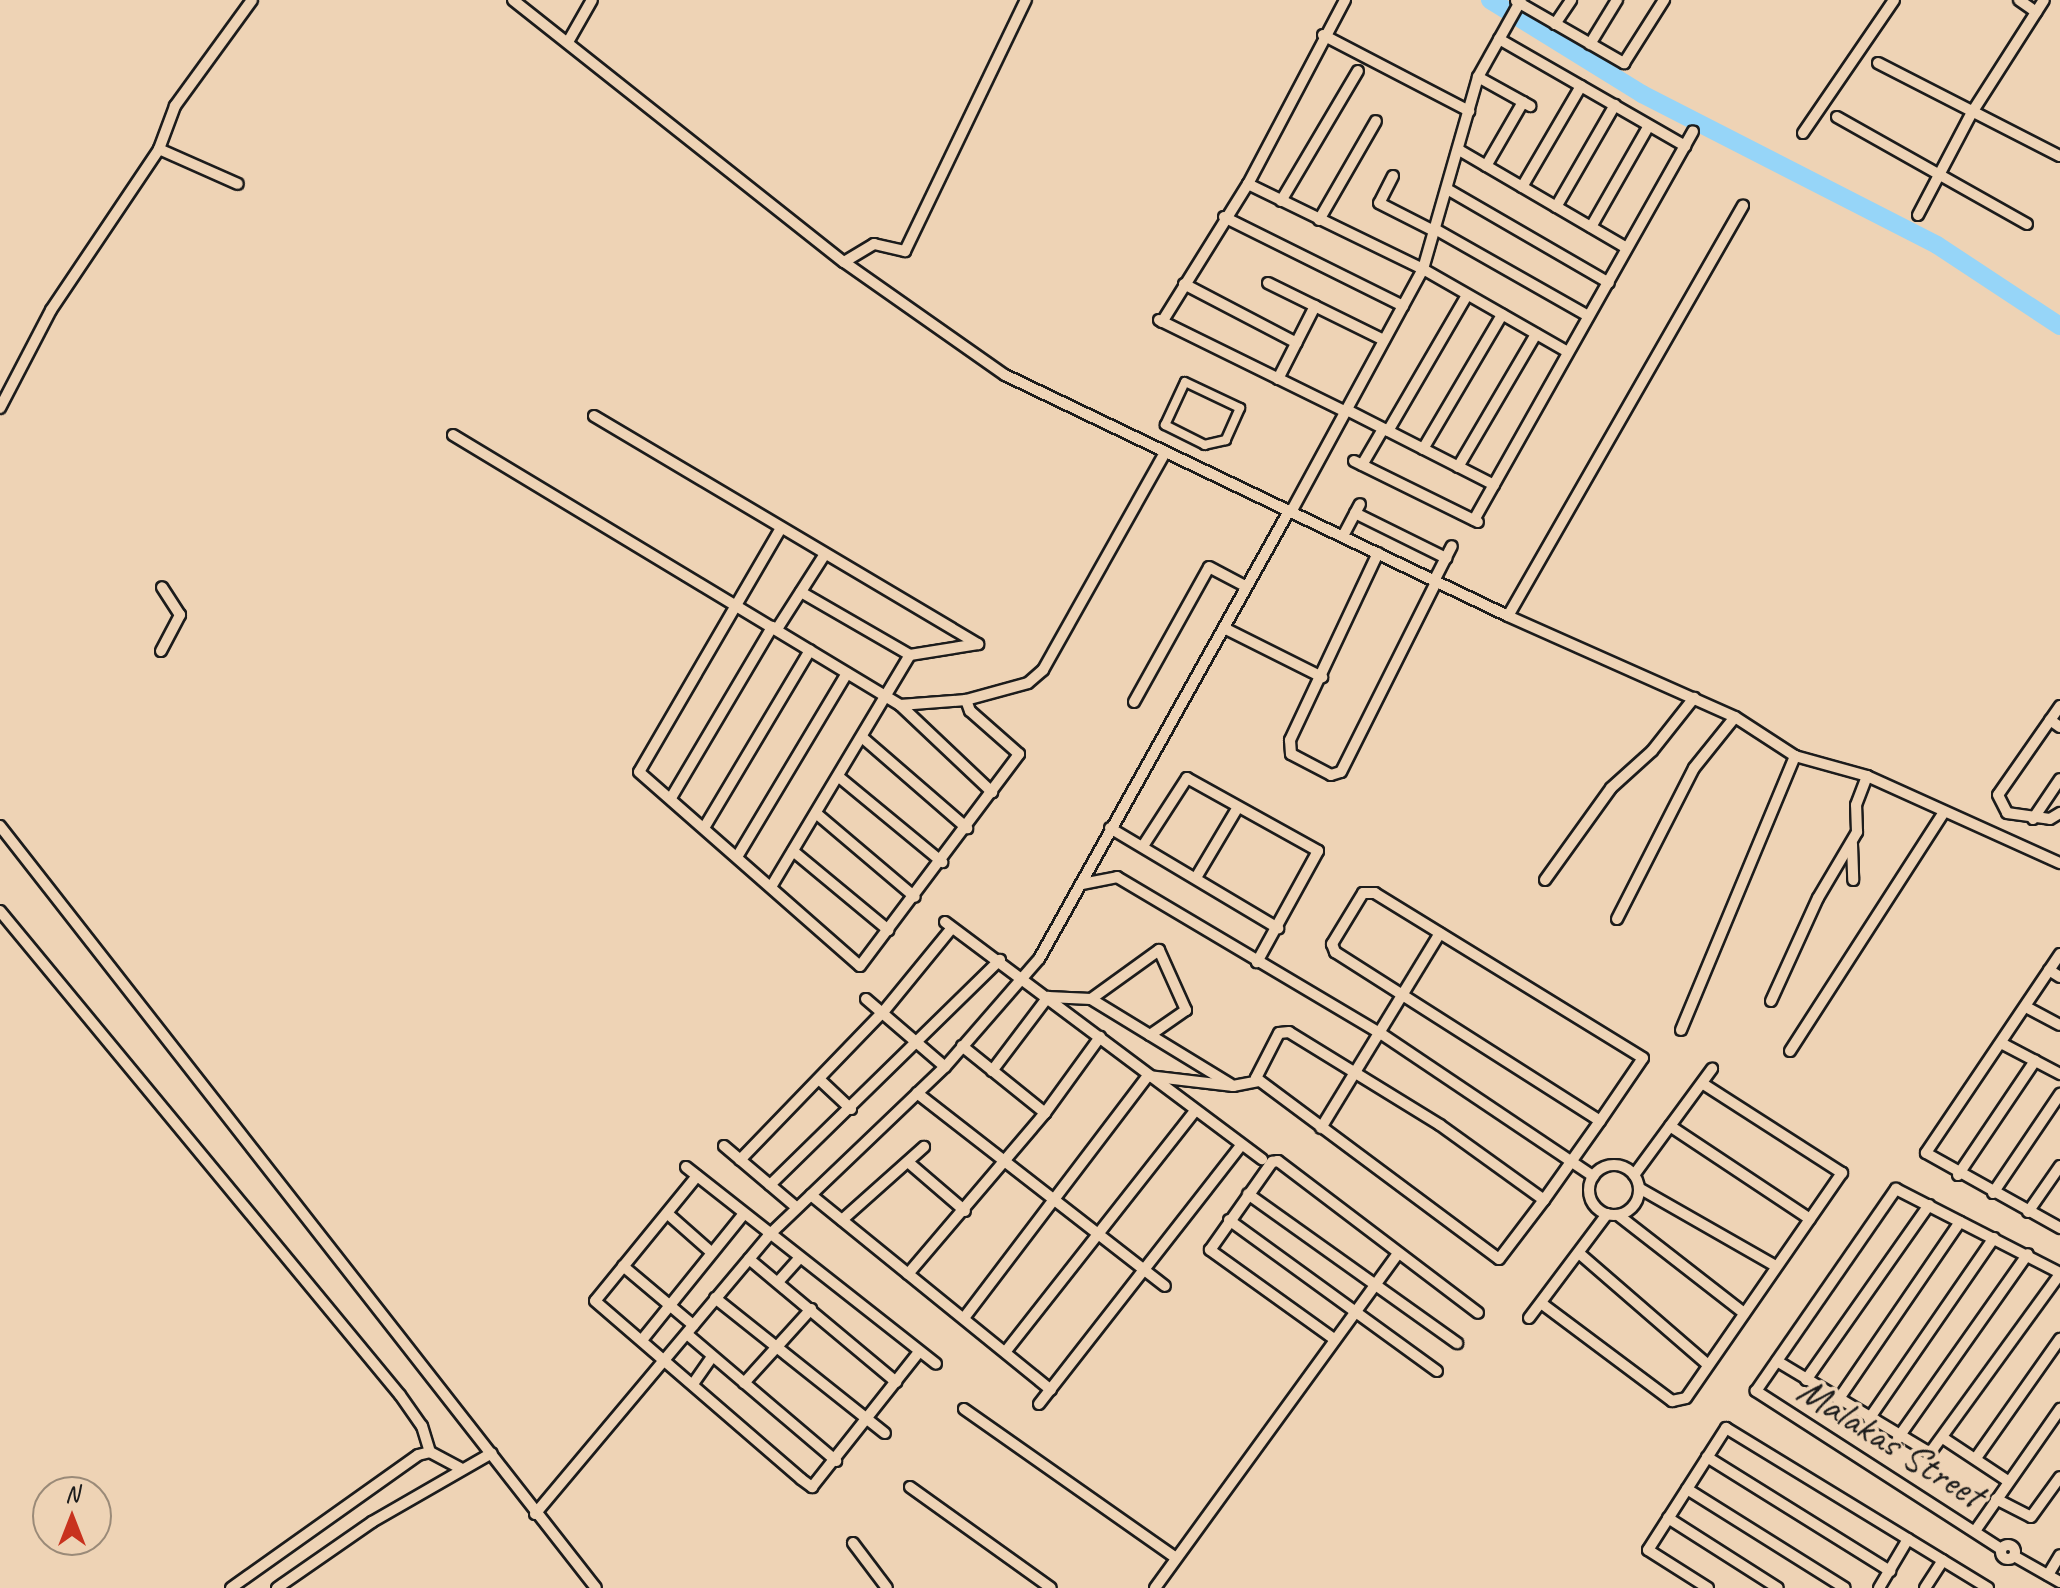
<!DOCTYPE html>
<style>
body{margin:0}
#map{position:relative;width:2060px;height:1588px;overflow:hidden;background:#eed3b5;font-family:Caveat,sans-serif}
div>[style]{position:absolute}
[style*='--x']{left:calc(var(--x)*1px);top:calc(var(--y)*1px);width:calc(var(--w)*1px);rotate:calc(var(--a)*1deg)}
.river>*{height:18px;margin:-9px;padding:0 9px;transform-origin:9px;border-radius:9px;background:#96d5f8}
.roads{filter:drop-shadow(2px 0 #1c1c1c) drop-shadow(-2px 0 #1c1c1c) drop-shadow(0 2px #1c1c1c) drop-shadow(0 -2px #1c1c1c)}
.pedestrian>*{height:8px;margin:-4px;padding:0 4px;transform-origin:4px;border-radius:4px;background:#eed3b5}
.minor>*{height:10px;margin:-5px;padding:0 5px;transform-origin:5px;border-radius:5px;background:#eed3b5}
.minor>.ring{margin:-5px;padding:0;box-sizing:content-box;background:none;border:10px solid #eed3b5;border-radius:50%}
span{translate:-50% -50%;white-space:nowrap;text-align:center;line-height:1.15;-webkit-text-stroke:8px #eed3b5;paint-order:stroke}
.street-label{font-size:40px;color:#1c1c1c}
.north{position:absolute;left:32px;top:1476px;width:80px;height:80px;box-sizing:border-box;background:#eed3b5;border:2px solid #9a8a78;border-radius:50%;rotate:0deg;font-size:22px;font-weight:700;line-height:32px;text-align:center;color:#1c1c1c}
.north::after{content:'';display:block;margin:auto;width:28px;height:36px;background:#c8321e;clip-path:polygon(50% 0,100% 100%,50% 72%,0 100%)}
</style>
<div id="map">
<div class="river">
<div style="--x:1490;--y:0;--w:179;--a:31.7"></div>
<div style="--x:1642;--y:94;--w:331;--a:27.1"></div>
<div style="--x:1937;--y:245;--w:147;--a:33.4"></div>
</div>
<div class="roads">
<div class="pedestrian">
<div style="--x:1185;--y:382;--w:61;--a:25.3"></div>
<div style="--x:1240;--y:408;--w:35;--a:114"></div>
<div style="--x:1226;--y:440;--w:22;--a:167"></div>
<div style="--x:1205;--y:445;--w:45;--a:-153.4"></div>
<div style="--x:1165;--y:425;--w:47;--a:-65.1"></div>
</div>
<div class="minor">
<div style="--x:513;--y:0;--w:422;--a:38.4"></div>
<div style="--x:844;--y:262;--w:197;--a:35.1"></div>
<div style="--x:1005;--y:375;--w:558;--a:25.6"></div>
<div style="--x:1508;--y:616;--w:248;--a:24"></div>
<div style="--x:1735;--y:717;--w:72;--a:33"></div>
<div style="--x:1795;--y:756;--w:75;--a:15.5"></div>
<div style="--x:1867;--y:776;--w:212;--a:24.3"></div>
<div style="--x:2019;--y:0;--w:21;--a:35"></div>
<div style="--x:1516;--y:1;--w:125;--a:29.9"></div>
<div style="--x:1624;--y:63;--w:75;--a:-57.6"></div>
<div style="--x:1555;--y:24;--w:29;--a:-56"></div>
<div style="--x:1323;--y:35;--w:165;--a:27.5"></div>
<div style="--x:1499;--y:39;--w:215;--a:29.9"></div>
<div style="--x:568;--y:42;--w:48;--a:-60.3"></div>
<div style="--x:1590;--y:44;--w:52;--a:-58.5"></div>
<div style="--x:1878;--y:63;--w:204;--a:27.1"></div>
<div style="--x:1478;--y:77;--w:60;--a:29.1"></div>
<div style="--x:1837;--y:117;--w:218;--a:29.4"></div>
<div style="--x:1803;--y:133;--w:161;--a:-55.6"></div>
<div style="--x:159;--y:149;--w:86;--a:23.9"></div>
<div style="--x:1459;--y:150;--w:194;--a:30.3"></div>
<div style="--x:1486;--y:166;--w:74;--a:-60"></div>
<div style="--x:1393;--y:176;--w:30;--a:117"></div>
<div style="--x:1379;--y:203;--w:62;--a:27"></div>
<div style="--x:1248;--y:184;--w:195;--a:25.9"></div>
<div style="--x:1423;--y:269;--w:167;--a:29.8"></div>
<div style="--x:1522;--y:187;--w:117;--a:-59.7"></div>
<div style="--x:1447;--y:189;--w:187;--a:30.1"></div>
<div style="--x:1281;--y:201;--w:151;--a:-59.4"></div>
<div style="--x:1556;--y:207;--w:118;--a:-60"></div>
<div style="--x:1918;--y:215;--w:114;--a:-62.3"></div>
<div style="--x:1971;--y:114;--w:135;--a:-57.4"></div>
<div style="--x:1224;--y:217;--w:200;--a:26.4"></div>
<div style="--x:1319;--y:220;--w:114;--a:-60.1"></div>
<div style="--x:1591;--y:227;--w:115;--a:-60.3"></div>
<div style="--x:1435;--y:229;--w:176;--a:29.6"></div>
<div style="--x:844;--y:262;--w:35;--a:-31"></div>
<div style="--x:874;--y:244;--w:32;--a:13"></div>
<div style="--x:905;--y:251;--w:279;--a:-64.3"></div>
<div style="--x:1268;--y:283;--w:129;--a:26.2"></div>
<div style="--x:1184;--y:284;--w:127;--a:27.6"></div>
<div style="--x:1159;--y:320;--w:208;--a:26.2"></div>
<div style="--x:1162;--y:322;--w:163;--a:-58.1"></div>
<div style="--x:1248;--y:184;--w:208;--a:-62.2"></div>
<div style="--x:1278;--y:379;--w:82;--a:-63.1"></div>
<div style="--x:0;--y:408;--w:110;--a:-62.5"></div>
<div style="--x:51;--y:310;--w:194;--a:-56.1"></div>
<div style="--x:159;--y:149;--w:46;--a:-69.6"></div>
<div style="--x:175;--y:106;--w:131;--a:-54"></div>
<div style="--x:1347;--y:410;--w:165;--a:27"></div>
<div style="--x:594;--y:416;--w:447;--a:30.7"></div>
<div style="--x:978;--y:644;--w:69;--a:170.8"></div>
<div style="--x:910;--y:655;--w:126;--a:-150"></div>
<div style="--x:1388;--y:431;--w:157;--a:-59.8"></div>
<div style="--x:453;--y:435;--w:522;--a:31.13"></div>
<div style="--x:900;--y:705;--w:66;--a:-4.3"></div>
<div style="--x:966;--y:700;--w:64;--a:-15.3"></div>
<div style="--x:1028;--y:683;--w:20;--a:-41"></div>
<div style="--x:1043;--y:670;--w:249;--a:-60.7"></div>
<div style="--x:1423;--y:449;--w:156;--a:-59.5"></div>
<div style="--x:1354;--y:461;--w:138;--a:26.2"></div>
<div style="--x:1362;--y:465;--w:42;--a:-59.7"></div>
<div style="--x:1458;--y:467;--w:154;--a:-59.6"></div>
<div style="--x:1291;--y:512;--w:277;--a:-61.5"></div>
<div style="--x:1423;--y:269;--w:200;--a:-74"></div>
<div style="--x:1478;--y:77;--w:88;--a:-60.8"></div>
<div style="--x:1355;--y:513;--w:102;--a:26.3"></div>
<div style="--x:1474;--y:520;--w:446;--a:-60.6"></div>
<div style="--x:781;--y:528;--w:282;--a:120.2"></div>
<div style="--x:639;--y:772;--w:294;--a:41.3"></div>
<div style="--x:860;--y:966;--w:265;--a:-53.1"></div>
<div style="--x:1019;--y:754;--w:65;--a:-138.7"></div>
<div style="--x:970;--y:711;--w:12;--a:-110"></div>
<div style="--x:1343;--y:536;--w:36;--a:-62"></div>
<div style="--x:1378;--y:553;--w:207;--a:115.2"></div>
<div style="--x:1290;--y:740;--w:14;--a:86"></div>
<div style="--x:1291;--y:754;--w:45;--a:27.7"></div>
<div style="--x:1331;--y:775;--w:10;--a:-17"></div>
<div style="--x:1341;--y:772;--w:212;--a:-63.4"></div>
<div style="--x:1434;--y:581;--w:39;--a:-63"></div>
<div style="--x:1508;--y:616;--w:473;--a:-60.2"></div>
<div style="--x:1224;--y:628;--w:110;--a:26.6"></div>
<div style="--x:777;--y:629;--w:89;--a:-57.4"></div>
<div style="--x:161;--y:651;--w:41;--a:-62.2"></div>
<div style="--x:180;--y:615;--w:33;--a:-123"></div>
<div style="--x:1134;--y:702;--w:154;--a:-60.9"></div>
<div style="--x:1209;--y:567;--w:41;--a:27.8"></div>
<div style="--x:900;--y:705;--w:127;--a:43.4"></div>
<div style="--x:2060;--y:706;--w:108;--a:124.9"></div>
<div style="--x:1998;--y:795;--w:20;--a:63"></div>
<div style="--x:2007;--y:813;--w:43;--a:7.9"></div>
<div style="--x:2050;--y:819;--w:12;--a:-31"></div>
<div style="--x:2050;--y:720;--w:12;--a:35"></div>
<div style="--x:863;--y:738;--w:138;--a:40.9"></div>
<div style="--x:839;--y:777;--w:134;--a:39.5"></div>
<div style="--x:671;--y:798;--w:199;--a:-59.4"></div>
<div style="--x:817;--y:814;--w:128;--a:40.3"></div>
<div style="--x:2033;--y:819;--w:48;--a:-56"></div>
<div style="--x:0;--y:826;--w:967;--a:51.97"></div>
<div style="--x:704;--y:828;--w:207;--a:-59.2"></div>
<div style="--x:1110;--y:828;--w:196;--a:30.8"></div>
<div style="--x:1852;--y:844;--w:36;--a:88"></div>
<div style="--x:1143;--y:846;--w:81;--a:-57.1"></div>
<div style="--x:1187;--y:778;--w:150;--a:29.1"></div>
<div style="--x:1318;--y:851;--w:127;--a:118.8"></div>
<div style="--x:793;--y:851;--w:124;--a:39.7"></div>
<div style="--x:737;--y:857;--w:214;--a:-59.1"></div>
<div style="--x:1197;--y:876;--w:80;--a:-59.3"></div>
<div style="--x:1545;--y:880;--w:113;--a:-54.3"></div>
<div style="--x:1611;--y:788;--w:55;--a:-42.1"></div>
<div style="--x:1652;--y:751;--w:68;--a:-51.6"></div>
<div style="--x:1082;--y:884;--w:36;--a:-11"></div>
<div style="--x:1117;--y:877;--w:306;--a:30.7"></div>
<div style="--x:1380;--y:1033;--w:257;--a:33.9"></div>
<div style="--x:771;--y:887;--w:270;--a:-59.1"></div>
<div style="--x:0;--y:911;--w:628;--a:50.43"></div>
<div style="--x:400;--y:1395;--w:38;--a:55"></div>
<div style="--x:422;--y:1426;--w:27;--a:73"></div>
<div style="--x:1617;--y:919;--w:169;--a:-63"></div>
<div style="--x:1694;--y:768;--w:65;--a:-51.2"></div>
<div style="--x:945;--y:922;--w:396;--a:36.8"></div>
<div style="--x:2060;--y:954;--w:240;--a:124"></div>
<div style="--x:1926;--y:1153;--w:154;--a:29.2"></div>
<div style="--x:2049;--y:970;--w:13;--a:32"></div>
<div style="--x:866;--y:999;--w:104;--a:40.7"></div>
<div style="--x:1091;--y:999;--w:84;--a:-35.8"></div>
<div style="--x:1159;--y:950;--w:66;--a:65.8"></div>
<div style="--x:1186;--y:1010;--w:44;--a:145.2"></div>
<div style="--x:1771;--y:1001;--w:113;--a:-65.5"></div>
<div style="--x:1818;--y:898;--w:77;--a:-59.4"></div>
<div style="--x:1857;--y:832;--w:27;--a:-92"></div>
<div style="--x:1856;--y:805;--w:31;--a:-69"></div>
<div style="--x:2026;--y:1007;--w:38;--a:28"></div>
<div style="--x:1681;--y:1030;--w:297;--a:-67.4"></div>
<div style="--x:2001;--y:1043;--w:67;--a:27.7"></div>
<div style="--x:962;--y:1046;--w:107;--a:38.9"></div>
<div style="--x:1790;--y:1051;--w:284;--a:-57.2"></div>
<div style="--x:992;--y:1071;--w:93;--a:-52.9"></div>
<div style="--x:1048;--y:997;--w:43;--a:2.7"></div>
<div style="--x:1091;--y:999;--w:163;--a:31.4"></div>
<div style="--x:819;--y:1079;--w:44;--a:43.2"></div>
<div style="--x:917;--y:1093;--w:314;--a:37.9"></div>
<div style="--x:1670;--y:1126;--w:168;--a:33.6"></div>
<div style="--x:1321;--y:1128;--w:228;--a:-58.6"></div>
<div style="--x:724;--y:1146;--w:94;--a:40.3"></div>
<div style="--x:740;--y:1160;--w:207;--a:-46"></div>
<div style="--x:884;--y:1011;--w:107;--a:-50.7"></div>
<div style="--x:908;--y:1162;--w:75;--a:40.7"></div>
<div class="ring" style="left:1589px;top:1165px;width:40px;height:40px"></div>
<div style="--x:686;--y:1167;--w:318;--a:38.2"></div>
<div style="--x:1634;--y:1175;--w:132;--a:-53.7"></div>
<div style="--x:1958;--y:1175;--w:138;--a:-56"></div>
<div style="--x:697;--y:1176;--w:161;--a:129.2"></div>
<div style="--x:595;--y:1301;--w:272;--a:40.8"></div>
<div style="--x:801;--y:1479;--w:14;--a:36"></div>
<div style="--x:812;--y:1487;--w:172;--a:-51.6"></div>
<div style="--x:770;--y:1185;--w:322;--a:-44.4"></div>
<div style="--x:1639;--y:1188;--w:155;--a:29.7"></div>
<div style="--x:1993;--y:1193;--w:120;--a:-55.9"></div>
<div style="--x:1248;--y:1194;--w:257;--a:35.5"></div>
<div style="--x:811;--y:1195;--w:309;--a:39.1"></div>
<div style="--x:1544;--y:1200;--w:128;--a:-144.2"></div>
<div style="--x:1440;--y:1125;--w:177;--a:-148.4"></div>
<div style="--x:1289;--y:1032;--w:10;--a:174"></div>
<div style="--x:1279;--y:1033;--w:51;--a:117.1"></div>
<div style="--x:1256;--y:1078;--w:303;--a:36.7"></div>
<div style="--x:1499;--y:1259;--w:74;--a:-52.7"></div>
<div style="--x:1544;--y:1200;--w:97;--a:-54.7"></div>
<div style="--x:1600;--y:1121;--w:76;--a:-55.7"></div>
<div style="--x:1643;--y:1058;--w:315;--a:-148.4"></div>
<div style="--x:1375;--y:893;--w:12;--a:180"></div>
<div style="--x:1363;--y:893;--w:60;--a:121.3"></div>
<div style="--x:1332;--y:944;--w:9;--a:69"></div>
<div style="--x:1335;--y:952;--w:314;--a:32.5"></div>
<div style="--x:2028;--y:1212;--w:56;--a:-55.2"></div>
<div style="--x:668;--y:1214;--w:57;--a:41.5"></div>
<div style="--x:1618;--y:1215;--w:160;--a:37.9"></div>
<div style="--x:842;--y:1220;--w:110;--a:-41.7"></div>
<div style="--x:1229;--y:1220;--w:257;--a:36"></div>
<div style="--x:1580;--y:1254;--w:168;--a:40.9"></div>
<div style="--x:749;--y:1259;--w:192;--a:39.9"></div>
<div style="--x:623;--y:1266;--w:92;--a:40.1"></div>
<div style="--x:908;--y:1274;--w:211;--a:-49.6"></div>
<div style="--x:1045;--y:1113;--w:94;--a:-54.1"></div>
<div style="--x:778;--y:1282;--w:31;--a:-48"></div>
<div style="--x:715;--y:1298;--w:217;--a:38.5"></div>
<div style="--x:1541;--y:1303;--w:164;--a:36.8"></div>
<div style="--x:1672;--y:1401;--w:14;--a:-12"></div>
<div style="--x:1686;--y:1398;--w:274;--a:-55.3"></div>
<div style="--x:1842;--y:1173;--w:166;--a:-147.3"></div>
<div style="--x:964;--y:1318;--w:304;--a:-52.8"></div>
<div style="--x:1148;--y:1076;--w:86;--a:6.7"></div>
<div style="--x:1233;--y:1086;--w:26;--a:-11"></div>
<div style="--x:1529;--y:1318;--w:130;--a:-53.1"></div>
<div style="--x:687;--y:1334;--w:196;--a:40.4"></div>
<div style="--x:1334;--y:1339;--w:153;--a:-144.3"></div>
<div style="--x:1210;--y:1250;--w:108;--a:-54.8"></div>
<div style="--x:1272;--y:1162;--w:6;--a:-9"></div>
<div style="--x:1278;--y:1161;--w:251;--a:37.2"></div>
<div style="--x:642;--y:1340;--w:159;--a:-51.1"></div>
<div style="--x:1006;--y:1351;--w:305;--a:-51.8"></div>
<div style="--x:1777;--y:1361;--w:179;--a:31"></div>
<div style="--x:1930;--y:1453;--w:221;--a:-54"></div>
<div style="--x:1806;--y:1380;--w:214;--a:-54.9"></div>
<div style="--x:744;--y:1383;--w:100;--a:-47.8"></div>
<div style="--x:693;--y:1384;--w:33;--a:-55"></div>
<div style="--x:1838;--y:1400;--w:216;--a:-55.6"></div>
<div style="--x:1039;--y:1404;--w:328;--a:-52"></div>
<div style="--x:964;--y:1409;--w:259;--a:35.1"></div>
<div style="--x:1869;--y:1419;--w:220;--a:-55.4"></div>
<div style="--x:1898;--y:1438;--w:225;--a:-54.8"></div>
<div style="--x:1943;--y:1438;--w:78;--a:33.5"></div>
<div style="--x:1707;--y:1457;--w:216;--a:31.9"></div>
<div style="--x:1976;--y:1458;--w:146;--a:-54.8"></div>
<div style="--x:910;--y:1487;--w:173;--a:35.6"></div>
<div style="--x:1687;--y:1489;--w:186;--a:32.1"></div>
<div style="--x:1996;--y:1499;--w:39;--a:27"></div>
<div style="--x:2031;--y:1517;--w:49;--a:-54.1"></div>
<div style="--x:535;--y:1514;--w:363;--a:-50"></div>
<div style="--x:768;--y:1236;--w:245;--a:-43.7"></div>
<div style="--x:945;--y:1067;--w:143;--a:-49"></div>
<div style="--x:1039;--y:959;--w:513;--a:-60.84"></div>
<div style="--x:1668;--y:1518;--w:130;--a:32.5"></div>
<div style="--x:1975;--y:1531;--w:149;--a:-55.1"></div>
<div style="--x:853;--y:1543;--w:56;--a:52.9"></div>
<div class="ring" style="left:2001px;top:1545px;width:4px;height:4px"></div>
<div style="--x:2001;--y:1549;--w:292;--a:-147.2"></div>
<div style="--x:1756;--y:1391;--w:246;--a:-55.3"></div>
<div style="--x:1896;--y:1189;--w:184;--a:27.1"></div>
<div style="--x:2014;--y:1556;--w:53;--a:29.5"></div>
<div style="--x:2048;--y:1575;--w:23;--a:-59"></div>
<div style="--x:231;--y:1588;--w:229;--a:-35.4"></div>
<div style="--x:418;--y:1455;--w:12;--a:-14"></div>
<div style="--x:430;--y:1452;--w:34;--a:28"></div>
<div style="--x:277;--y:1588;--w:116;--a:-34.8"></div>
<div style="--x:372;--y:1522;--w:138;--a:-29.9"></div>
<div style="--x:1155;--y:1588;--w:410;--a:-54"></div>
<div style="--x:1708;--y:1588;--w:71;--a:-147.7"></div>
<div style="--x:1648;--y:1550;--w:145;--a:-57.4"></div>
<div style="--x:1726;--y:1428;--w:307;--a:31.4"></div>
<div style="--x:1879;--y:1588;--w:57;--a:-59.4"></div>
<div style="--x:1925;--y:1588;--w:33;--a:-57"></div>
</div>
</div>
<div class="street-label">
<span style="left:1891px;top:1442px;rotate:32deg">Malakas Street</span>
</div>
<div class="north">N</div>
</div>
